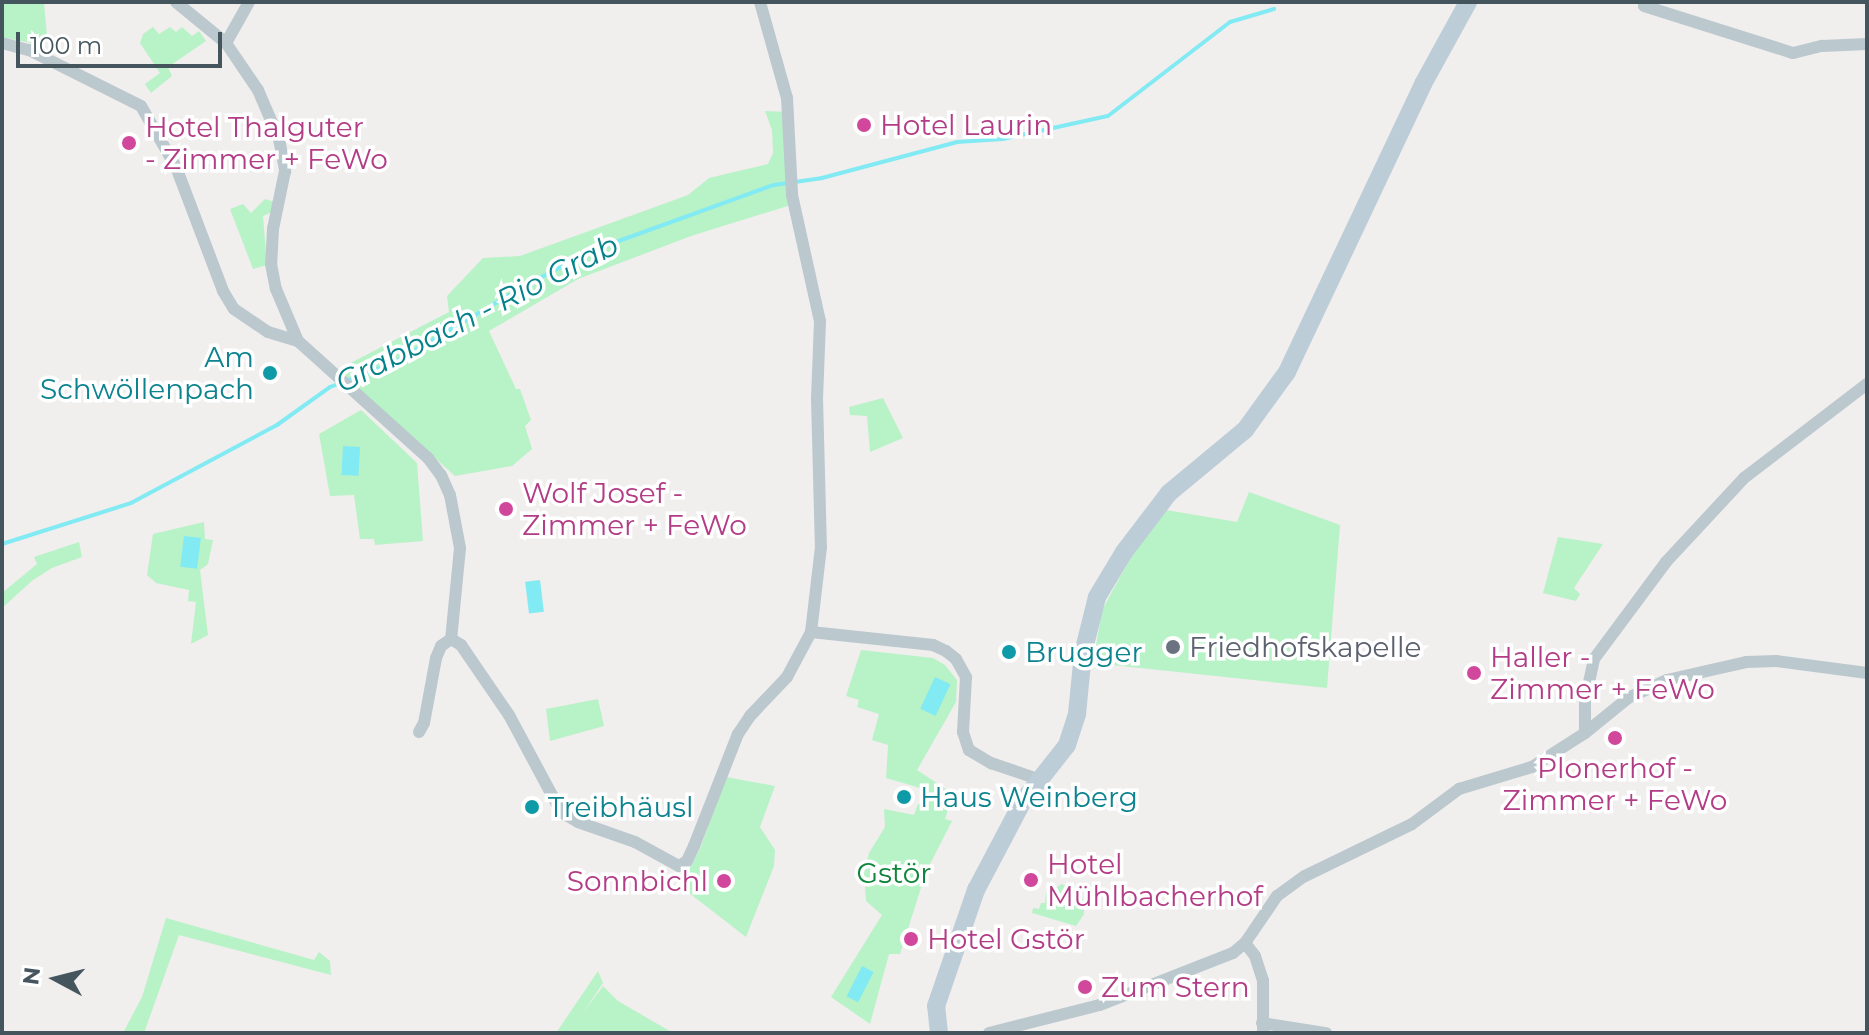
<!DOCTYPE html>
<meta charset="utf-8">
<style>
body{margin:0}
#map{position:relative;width:1869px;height:1035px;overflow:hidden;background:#f1eeee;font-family:Montserrat,sans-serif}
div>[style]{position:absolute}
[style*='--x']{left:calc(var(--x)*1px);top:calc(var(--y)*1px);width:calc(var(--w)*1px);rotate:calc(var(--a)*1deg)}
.green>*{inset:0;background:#b8f2c7}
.water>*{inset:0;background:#82eaf3;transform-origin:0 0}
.stream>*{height:4px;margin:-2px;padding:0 2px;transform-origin:2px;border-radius:2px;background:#82eaf3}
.minor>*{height:12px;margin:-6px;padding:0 6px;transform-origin:6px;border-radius:6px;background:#bbc8ce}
.secondary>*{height:18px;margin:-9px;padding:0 9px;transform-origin:9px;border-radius:9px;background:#bdcdd7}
.dots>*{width:22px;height:22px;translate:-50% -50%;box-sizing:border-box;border:4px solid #fff;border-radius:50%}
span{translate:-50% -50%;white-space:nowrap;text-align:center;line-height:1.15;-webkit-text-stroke:7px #fff;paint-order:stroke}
.hotel-label{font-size:28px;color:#b23c85}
.left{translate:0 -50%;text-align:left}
.right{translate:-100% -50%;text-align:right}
.culture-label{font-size:28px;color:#0d838f}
.worship-label{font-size:28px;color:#5b616d}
.park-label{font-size:28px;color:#0f843a}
.water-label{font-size:30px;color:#05818b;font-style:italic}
.frame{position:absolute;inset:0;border:4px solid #45555d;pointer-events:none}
.north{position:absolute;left:16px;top:939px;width:80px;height:80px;-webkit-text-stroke:6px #fff;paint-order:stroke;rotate:277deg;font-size:22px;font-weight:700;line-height:32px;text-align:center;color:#45555d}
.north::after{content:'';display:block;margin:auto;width:28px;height:36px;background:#45555d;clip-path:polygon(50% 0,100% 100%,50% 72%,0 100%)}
.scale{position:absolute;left:16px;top:32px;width:206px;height:36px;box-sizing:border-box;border:4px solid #45555d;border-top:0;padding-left:10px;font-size:24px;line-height:28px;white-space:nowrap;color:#45555d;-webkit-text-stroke:6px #fff;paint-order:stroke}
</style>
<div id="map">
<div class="green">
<div style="clip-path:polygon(2px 2px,44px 2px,47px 37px,36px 44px,2px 37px)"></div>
<div style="clip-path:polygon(153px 27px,159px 34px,170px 27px,176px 32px,182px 27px,192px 36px,199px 31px,206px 41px,168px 67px,172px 76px,151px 93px,145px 84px,160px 73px,140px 43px,143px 34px)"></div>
<div style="clip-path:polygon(765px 111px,788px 112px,794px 204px,691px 236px,578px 279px,489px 331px,516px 389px,520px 389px,531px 420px,525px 426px,532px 449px,512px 466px,455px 476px,337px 370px,449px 312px,447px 296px,483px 258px,520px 256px,688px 195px,709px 178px,768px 164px,773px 153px,772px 130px)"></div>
<div style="clip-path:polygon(265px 199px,275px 202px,272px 212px,263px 216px,267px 265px,253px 269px,230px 209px,243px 204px,251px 213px)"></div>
<div style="clip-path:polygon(883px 398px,903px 438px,870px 452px,867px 416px,850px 415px,849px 407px)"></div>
<div style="clip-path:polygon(361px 410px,417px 463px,423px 541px,375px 545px,374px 539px,360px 539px,354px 495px,330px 496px,319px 434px)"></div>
<div style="clip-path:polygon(1249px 492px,1340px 525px,1327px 688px,1093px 663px,1102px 610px,1131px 557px,1166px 510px,1237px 522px)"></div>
<div style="clip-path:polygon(204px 522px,205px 539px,213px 540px,208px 564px,200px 570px,208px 635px,191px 644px,196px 602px,188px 601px,189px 590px,156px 583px,147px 575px,153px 534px)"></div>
<div style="clip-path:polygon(1558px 537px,1603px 544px,1574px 588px,1580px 594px,1576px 601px,1543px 593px)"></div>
<div style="clip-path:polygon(79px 542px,82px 557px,52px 568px,33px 580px,2px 608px,2px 593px,37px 564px,34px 557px)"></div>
<div style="clip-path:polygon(861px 650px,933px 658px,945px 665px,957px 680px,956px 702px,917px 770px,953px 794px,945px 819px,952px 821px,926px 872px,900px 954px,889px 954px,870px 1024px,831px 997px,882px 915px,866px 901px,864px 874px,869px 853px,885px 827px,884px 809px,914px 815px,918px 804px,923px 804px,927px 790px,886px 778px,888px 745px,872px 740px,879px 714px,857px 707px,859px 700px,846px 696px)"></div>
<div style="clip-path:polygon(598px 699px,604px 726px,550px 741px,546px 709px)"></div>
<div style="clip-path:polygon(726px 777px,775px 786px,760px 827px,775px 850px,774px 866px,746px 937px,680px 886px,700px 849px)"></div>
<div style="clip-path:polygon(1062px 884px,1078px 892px,1084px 902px,1084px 914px,1076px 926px,1032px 913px,1033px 908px,1039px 909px,1041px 903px,1045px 903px,1046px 893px)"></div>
<div style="clip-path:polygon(166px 918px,314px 960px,319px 952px,330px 961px,331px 975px,179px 935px,144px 1033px,123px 1033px,142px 997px)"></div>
<div style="clip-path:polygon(598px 971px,603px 983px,583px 1013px,603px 986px,618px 1001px,673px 1033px,556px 1033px)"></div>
</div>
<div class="water">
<div style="left:343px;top:446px;width:17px;height:29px;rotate:3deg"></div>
<div style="left:184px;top:536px;width:17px;height:31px;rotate:7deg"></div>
<div style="left:540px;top:580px;width:32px;height:15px;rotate:83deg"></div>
<div style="left:935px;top:677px;width:17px;height:35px;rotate:25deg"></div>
<div style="left:862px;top:966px;width:13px;height:34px;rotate:27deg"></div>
</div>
<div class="stream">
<div style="--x:2;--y:544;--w:135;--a:-17.6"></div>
<div style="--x:131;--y:503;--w:166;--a:-28.1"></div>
<div style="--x:277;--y:425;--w:65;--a:-35.6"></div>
<div style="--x:330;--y:387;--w:67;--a:-20.9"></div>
<div style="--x:393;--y:363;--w:156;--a:-30.3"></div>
<div style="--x:528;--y:284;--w:74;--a:-27.3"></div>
<div style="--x:594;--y:250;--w:191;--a:-19.9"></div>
<div style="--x:774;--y:185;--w:49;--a:-8.3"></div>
<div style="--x:822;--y:178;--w:140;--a:-14.9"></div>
<div style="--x:957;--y:142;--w:46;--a:-3.7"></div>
<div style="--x:1003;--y:139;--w:107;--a:-12.4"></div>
<div style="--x:1108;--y:116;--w:154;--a:-37.6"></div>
<div style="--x:1230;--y:22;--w:46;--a:-16.5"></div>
</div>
<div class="minor">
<div style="--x:176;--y:2;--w:65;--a:39.4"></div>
<div style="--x:226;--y:43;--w:47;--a:-60.7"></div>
<div style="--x:760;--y:2;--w:100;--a:74.3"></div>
<div style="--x:787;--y:98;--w:97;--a:87"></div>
<div style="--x:792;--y:195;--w:129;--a:77.5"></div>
<div style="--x:820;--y:321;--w:77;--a:92.2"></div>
<div style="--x:817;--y:398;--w:149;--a:88.5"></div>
<div style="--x:821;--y:547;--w:86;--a:96.7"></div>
<div style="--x:1644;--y:6;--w:156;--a:17.5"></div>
<div style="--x:1793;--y:53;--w:30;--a:-14"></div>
<div style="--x:1822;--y:46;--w:45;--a:-2.5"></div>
<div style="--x:2;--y:43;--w:28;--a:15"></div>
<div style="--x:29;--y:50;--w:125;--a:26.6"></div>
<div style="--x:141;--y:106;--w:70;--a:60.2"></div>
<div style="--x:176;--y:167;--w:133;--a:69.2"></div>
<div style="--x:223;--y:291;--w:21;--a:59"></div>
<div style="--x:234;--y:309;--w:41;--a:34.1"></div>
<div style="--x:268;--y:332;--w:31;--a:17"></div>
<div style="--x:298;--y:341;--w:175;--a:42"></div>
<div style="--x:428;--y:458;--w:21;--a:53"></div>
<div style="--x:441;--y:475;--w:22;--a:66"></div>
<div style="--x:450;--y:495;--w:54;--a:79.3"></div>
<div style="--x:460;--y:548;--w:91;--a:95.6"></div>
<div style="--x:226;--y:43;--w:57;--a:55.8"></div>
<div style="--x:258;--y:90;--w:53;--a:66.8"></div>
<div style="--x:279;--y:139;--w:33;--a:79"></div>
<div style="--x:285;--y:171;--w:59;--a:101.7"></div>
<div style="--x:273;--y:229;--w:35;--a:93"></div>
<div style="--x:271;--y:264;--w:25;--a:79"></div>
<div style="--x:276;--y:289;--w:56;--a:67.1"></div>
<div style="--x:451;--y:639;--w:12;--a:31"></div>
<div style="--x:461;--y:645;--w:85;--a:55.6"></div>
<div style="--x:509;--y:715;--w:110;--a:61.8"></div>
<div style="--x:561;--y:812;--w:20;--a:30"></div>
<div style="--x:578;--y:822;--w:60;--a:19.3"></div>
<div style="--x:635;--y:842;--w:50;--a:28.6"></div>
<div style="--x:679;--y:866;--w:9;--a:-32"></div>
<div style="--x:687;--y:861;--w:17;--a:-65"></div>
<div style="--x:694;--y:846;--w:120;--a:-68.6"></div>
<div style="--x:738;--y:734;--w:22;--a:-56"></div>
<div style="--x:750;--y:716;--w:54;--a:-46.5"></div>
<div style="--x:787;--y:677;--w:51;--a:-61.9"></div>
<div style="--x:811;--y:632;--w:123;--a:6.1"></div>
<div style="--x:933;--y:645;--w:14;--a:25"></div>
<div style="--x:946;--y:651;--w:13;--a:39"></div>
<div style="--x:956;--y:659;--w:21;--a:61"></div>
<div style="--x:966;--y:677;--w:55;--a:93.1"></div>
<div style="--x:963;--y:732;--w:19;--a:72"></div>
<div style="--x:969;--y:750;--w:26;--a:31"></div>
<div style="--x:991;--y:763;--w:53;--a:18.8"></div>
<div style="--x:419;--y:732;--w:10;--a:-61"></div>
<div style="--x:424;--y:723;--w:66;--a:-79.5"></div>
<div style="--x:436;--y:658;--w:13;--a:-67"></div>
<div style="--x:441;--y:646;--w:12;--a:-35"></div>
<div style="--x:1585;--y:733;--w:32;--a:-90"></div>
<div style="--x:1585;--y:701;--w:43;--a:-77.9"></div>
<div style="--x:1594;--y:659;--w:121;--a:-53.4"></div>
<div style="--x:1666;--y:562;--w:115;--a:-47.1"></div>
<div style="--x:1744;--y:478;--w:155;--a:-37.4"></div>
<div style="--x:1245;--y:943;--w:16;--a:52"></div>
<div style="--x:1255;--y:956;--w:25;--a:72"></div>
<div style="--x:1263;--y:980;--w:53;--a:90"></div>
<div style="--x:1262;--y:1023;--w:65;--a:8.9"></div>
<div style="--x:989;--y:1033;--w:114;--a:-14.2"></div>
<div style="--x:1100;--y:1005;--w:143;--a:-21.4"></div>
<div style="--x:1233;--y:953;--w:16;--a:-40"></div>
<div style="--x:1245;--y:943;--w:57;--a:-55.8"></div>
<div style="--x:1277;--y:896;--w:34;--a:-36"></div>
<div style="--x:1305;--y:876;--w:119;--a:-25.9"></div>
<div style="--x:1412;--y:824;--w:59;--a:-36.7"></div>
<div style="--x:1459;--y:789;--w:76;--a:-16.8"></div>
<div style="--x:1532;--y:767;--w:63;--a:-32.7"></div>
<div style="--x:1585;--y:733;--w:55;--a:-39.1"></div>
<div style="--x:1628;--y:698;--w:43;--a:-24.8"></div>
<div style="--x:1667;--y:680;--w:81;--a:-12.8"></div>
<div style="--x:1746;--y:662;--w:30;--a:-2"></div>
<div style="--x:1776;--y:661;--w:92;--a:7.5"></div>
</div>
<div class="secondary">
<div style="--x:939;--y:1033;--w:27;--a:-96"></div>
<div style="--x:936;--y:1006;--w:123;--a:-71"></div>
<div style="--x:976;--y:890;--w:101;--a:-62.2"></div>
<div style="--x:1023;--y:801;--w:71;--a:-51.8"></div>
<div style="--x:1067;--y:745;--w:33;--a:-72"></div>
<div style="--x:1077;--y:714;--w:61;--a:-84.4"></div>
<div style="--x:1083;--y:653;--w:58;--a:-76"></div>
<div style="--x:1097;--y:597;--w:52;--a:-59"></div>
<div style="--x:1124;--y:552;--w:74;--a:-52.7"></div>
<div style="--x:1169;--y:493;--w:99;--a:-39.7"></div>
<div style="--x:1245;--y:430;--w:72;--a:-54.1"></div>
<div style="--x:1287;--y:372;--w:318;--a:-64.7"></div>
<div style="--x:1423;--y:84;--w:94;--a:-61.2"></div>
</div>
<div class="dots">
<div style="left:864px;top:125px;background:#d1479c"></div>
<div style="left:129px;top:143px;background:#d1479c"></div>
<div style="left:270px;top:373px;background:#0f9aa8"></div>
<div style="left:506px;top:509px;background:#d1479c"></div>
<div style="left:1173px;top:647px;background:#6b7280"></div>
<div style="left:1009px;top:652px;background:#0f9aa8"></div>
<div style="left:1474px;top:673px;background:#d1479c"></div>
<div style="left:1615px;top:738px;background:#d1479c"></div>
<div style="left:904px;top:797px;background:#0f9aa8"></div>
<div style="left:532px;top:807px;background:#0f9aa8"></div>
<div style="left:1031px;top:880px;background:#d1479c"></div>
<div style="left:724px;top:881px;background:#d1479c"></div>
<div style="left:911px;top:939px;background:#d1479c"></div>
<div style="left:1085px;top:987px;background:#d1479c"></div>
</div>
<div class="hotel-label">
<span class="left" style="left:880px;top:125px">Hotel Laurin</span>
<span class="left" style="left:145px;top:143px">Hotel Thalguter<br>- Zimmer + FeWo</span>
<span class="left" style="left:522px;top:509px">Wolf Josef -<br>Zimmer + FeWo</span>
<span class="left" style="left:1490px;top:673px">Haller -<br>Zimmer + FeWo</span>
<span style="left:1615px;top:784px">Plonerhof -<br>Zimmer + FeWo</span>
<span class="left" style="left:1047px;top:880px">Hotel<br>Mühlbacherhof</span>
<span class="right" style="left:708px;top:881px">Sonnbichl</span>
<span class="left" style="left:927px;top:939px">Hotel Gstör</span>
<span class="left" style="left:1101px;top:987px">Zum Stern</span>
</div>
<div class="culture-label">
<span class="right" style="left:254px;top:373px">Am<br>Schwöllenpach</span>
<span class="left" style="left:1025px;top:652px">Brugger</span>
<span class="left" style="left:920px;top:797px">Haus Weinberg</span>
<span class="left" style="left:548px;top:807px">Treibhäusl</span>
</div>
<div class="worship-label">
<span class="left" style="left:1189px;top:647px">Friedhofskapelle</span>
</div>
<div class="park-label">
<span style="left:894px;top:873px">Gstör</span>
</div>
<div class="water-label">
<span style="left:477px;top:314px;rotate:-27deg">Grabbach - Rio Grab</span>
</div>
<div class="frame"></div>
<div class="north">N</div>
<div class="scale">100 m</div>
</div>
